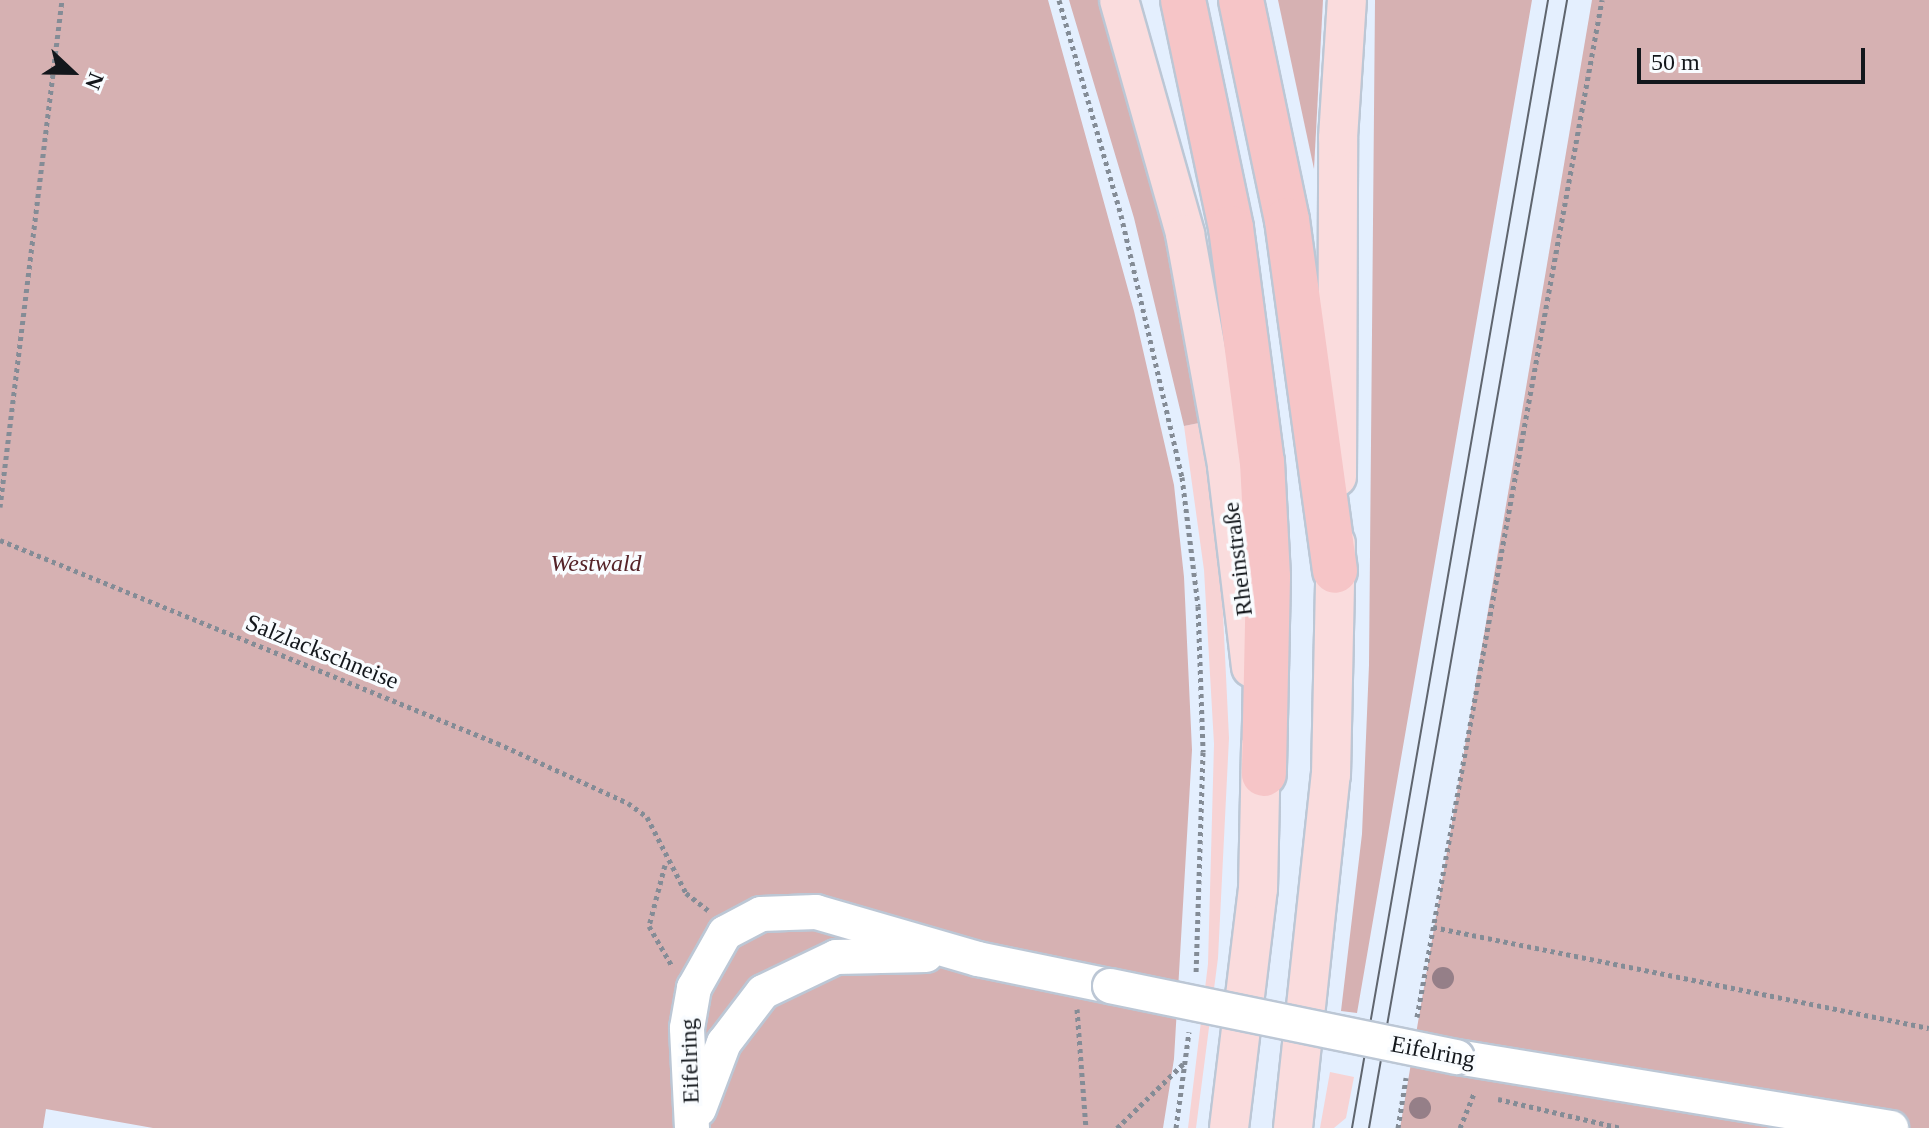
<!DOCTYPE html>
<meta charset="utf-8">
<style>
body{margin:0}
#map{position:relative;width:1929px;height:1128px;overflow:hidden;background:#e4effe;font-family:"Times New Roman",serif}
div>[style]{position:absolute}
[style*='--x']{left:calc(var(--x)*1px);top:calc(var(--y)*1px);width:calc(var(--w)*1px);rotate:calc(var(--a)*1deg)}
.green>*{inset:0;background:#f7d3d4}
.forest>*{inset:0;background:#d6b1b2}
.path>*{height:5px;margin-top:-2.5px;transform-origin:0;background:repeating-linear-gradient(90deg,#848c96 0 4px,transparent 0 8px)}
.roads{filter:drop-shadow(2px 0 #bcc7d5) drop-shadow(-2px 0 #bcc7d5) drop-shadow(0 2px #bcc7d5) drop-shadow(0 -2px #bcc7d5)}
.secondary>*{height:34px;margin:-17px;padding:0 17px;transform-origin:17px;border-radius:17px;background:#fff}
.primary>*{height:38px;margin:-19px;padding:0 19px;transform-origin:19px;border-radius:19px;background:#fadcdd}
.motorway>*{height:44px;margin:-22px;padding:0 22px;transform-origin:22px;border-radius:22px;background:#f6c5c7}
.tram>*{height:2px;margin:-1px;padding:0 1px;transform-origin:1px;border-radius:1px;background:#5f656e}
.bridges{filter:drop-shadow(2px 0 #bcc7d5) drop-shadow(-2px 0 #bcc7d5) drop-shadow(0 2px #bcc7d5) drop-shadow(0 -2px #bcc7d5)}
.secondary-bridge>*{height:34px;margin:-17px;padding:0 17px;transform-origin:17px;border-radius:17px;background:#fff}
.trees>*{width:22px;height:22px;margin:-11px;border-radius:50%;background:#957f88}
span{translate:-50% -50%;white-space:nowrap;text-align:center;line-height:1.15;-webkit-text-stroke:7px #f9fcff;paint-order:stroke}
.street-label{font-size:24px;color:#13171c}
.park-label{font-size:24px;color:#552328;font-style:italic}
.north{position:absolute;left:32px;top:32px;width:80px;height:80px;-webkit-text-stroke:6px #f9fcff;paint-order:stroke;rotate:112deg;font-size:22px;font-weight:700;line-height:32px;text-align:center;color:#13171c}
.north::after{content:'';display:block;margin:auto;width:28px;height:36px;background:#13171c;clip-path:polygon(50% 0,100% 100%,50% 72%,0 100%)}
.scale{position:absolute;left:1637px;top:48px;width:228px;height:36px;box-sizing:border-box;border:4px solid #13171c;border-top:0;padding-left:10px;font-size:24px;line-height:28px;white-space:nowrap;color:#13171c;-webkit-text-stroke:6px #f9fcff;paint-order:stroke}
</style>
<div id="map">
<div class="green">
<div style="clip-path:polygon(1204px 422px,1220px 552px,1229px 738px,1218px 958px,1196px 1128px,1188px 1128px,1208px 964px,1214px 744px,1204px 570px,1184px 426px)"></div>
<div style="clip-path:polygon(1330px 1072px,1354px 1077px,1346px 1118px,1334px 1128px,1320px 1128px)"></div>
</div>
<div class="forest">
<div style="clip-path:polygon(0 0,1048px 0,1134px 311px,1174px 485px,1184px 577px,1192px 750px,1174px 1059px,1163px 1128px,153px 1128px,46px 1109px,43px 1128px,0 1128px)"></div>
<div style="clip-path:polygon(1069px 0,1102px 0,1171px 250px,1204px 422px,1184px 426px,1134px 218px)"></div>
<div style="clip-path:polygon(1278px 0,1323px 0,1314px 169px)"></div>
<div style="clip-path:polygon(1375px 0,1532px 0,1357px 1013px,1341px 1011px,1362px 834px,1369px 665px)"></div>
<div style="clip-path:polygon(1592px 0,1929px 0,1929px 1128px,1400px 1128px)"></div>
</div>
<div class="path">
<div style="--x:1059;--y:0;--w:224;--a:73.9"></div>
<div style="--x:1121;--y:215;--w:269;--a:76.9"></div>
<div style="--x:1182;--y:477;--w:130;--a:82.9"></div>
<div style="--x:1198;--y:606;--w:146;--a:88"></div>
<div style="--x:1203;--y:752;--w:222;--a:91.8"></div>
<div style="--x:0;--y:507;--w:511;--a:-83.03"></div>
<div style="--x:0;--y:540;--w:537;--a:22.22"></div>
<div style="--x:497;--y:743;--w:144;--a:24.6"></div>
<div style="--x:628;--y:803;--w:24;--a:36"></div>
<div style="--x:647;--y:817;--w:85;--a:62.8"></div>
<div style="--x:686;--y:893;--w:28;--a:38"></div>
<div style="--x:665;--y:865;--w:63;--a:104.7"></div>
<div style="--x:649;--y:926;--w:46;--a:60.1"></div>
<div style="--x:1433;--y:927;--w:506;--a:11.51"></div>
<div style="--x:1077;--y:1009;--w:119;--a:85.7"></div>
<div style="--x:1417;--y:1017;--w:1034;--a:-79.69"></div>
<div style="--x:1498;--y:1099;--w:126;--a:13.3"></div>
<div style="--x:1117;--y:1128;--w:95;--a:-44.1"></div>
<div style="--x:1176;--y:1128;--w:97;--a:-82.3"></div>
<div style="--x:1398;--y:1128;--w:51;--a:-80.9"></div>
<div style="--x:1460;--y:1128;--w:38;--a:-68"></div>
</div>
<div class="roads">
<div class="secondary">
<div style="--x:1457;--y:1057;--w:440;--a:9.3"></div>
<div style="--x:699;--y:1109;--w:71;--a:-69.3"></div>
<div style="--x:724;--y:1043;--w:64;--a:-52.6"></div>
<div style="--x:763;--y:992;--w:81;--a:-25.6"></div>
<div style="--x:836;--y:957;--w:90;--a:-1.3"></div>
<div style="--x:692;--y:1128;--w:100;--a:-92.9"></div>
<div style="--x:687;--y:1028;--w:41;--a:-80.1"></div>
<div style="--x:694;--y:988;--w:63;--a:-60.6"></div>
<div style="--x:725;--y:933;--w:41;--a:-27.8"></div>
<div style="--x:761;--y:914;--w:55;--a:-2.1"></div>
<div style="--x:816;--y:912;--w:169;--a:16.2"></div>
<div style="--x:978;--y:959;--w:135;--a:11.6"></div>
</div>
<div class="primary">
<div style="--x:1119;--y:0;--w:243;--a:74.2"></div>
<div style="--x:1185;--y:234;--w:236;--a:79.7"></div>
<div style="--x:1227;--y:466;--w:203;--a:83.2"></div>
<div style="--x:1337;--y:477;--w:339;--a:-89.8"></div>
<div style="--x:1338;--y:138;--w:138;--a:-86.3"></div>
<div style="--x:1229;--y:1128;--w:241;--a:-83.1"></div>
<div style="--x:1258;--y:889;--w:144;--a:-88.8"></div>
<div style="--x:1293;--y:1128;--w:355;--a:-83.9"></div>
<div style="--x:1331;--y:775;--w:232;--a:-88.8"></div>
</div>
<div class="motorway">
<div style="--x:1183;--y:0;--w:233;--a:78.1"></div>
<div style="--x:1231;--y:228;--w:236;--a:82.5"></div>
<div style="--x:1262;--y:462;--w:115;--a:87"></div>
<div style="--x:1268;--y:577;--w:197;--a:91.2"></div>
<div style="--x:1241;--y:0;--w:225;--a:78.2"></div>
<div style="--x:1287;--y:220;--w:354;--a:82.2"></div>
</div>
</div>
<div class="tram">
<div style="--x:1352;--y:1128;--w:1145;--a:-80.14"></div>
<div style="--x:1369;--y:1128;--w:1145;--a:-80.04"></div>
</div>
<div class="bridges">
<div class="secondary-bridge">
<div style="--x:1110;--y:986;--w:354;--a:11.6"></div>
</div>
</div>
<div class="trees">
<div style="left:1443px;top:978px"></div>
<div style="left:1420px;top:1108px"></div>
</div>
<div class="street-label">
<span style="left:1238px;top:559px;rotate:-97deg">Rheinstraße</span>
<span style="left:322px;top:652px;rotate:22deg">Salzlackschneise</span>
<span style="left:1433px;top:1052px;rotate:11deg">Eifelring</span>
<span style="left:690px;top:1061px;rotate:-92deg">Eifelring</span>
</div>
<div class="park-label">
<span style="left:596px;top:564px">Westwald</span>
</div>
<div class="north">N</div>
<div class="scale">50 m</div>
</div>
